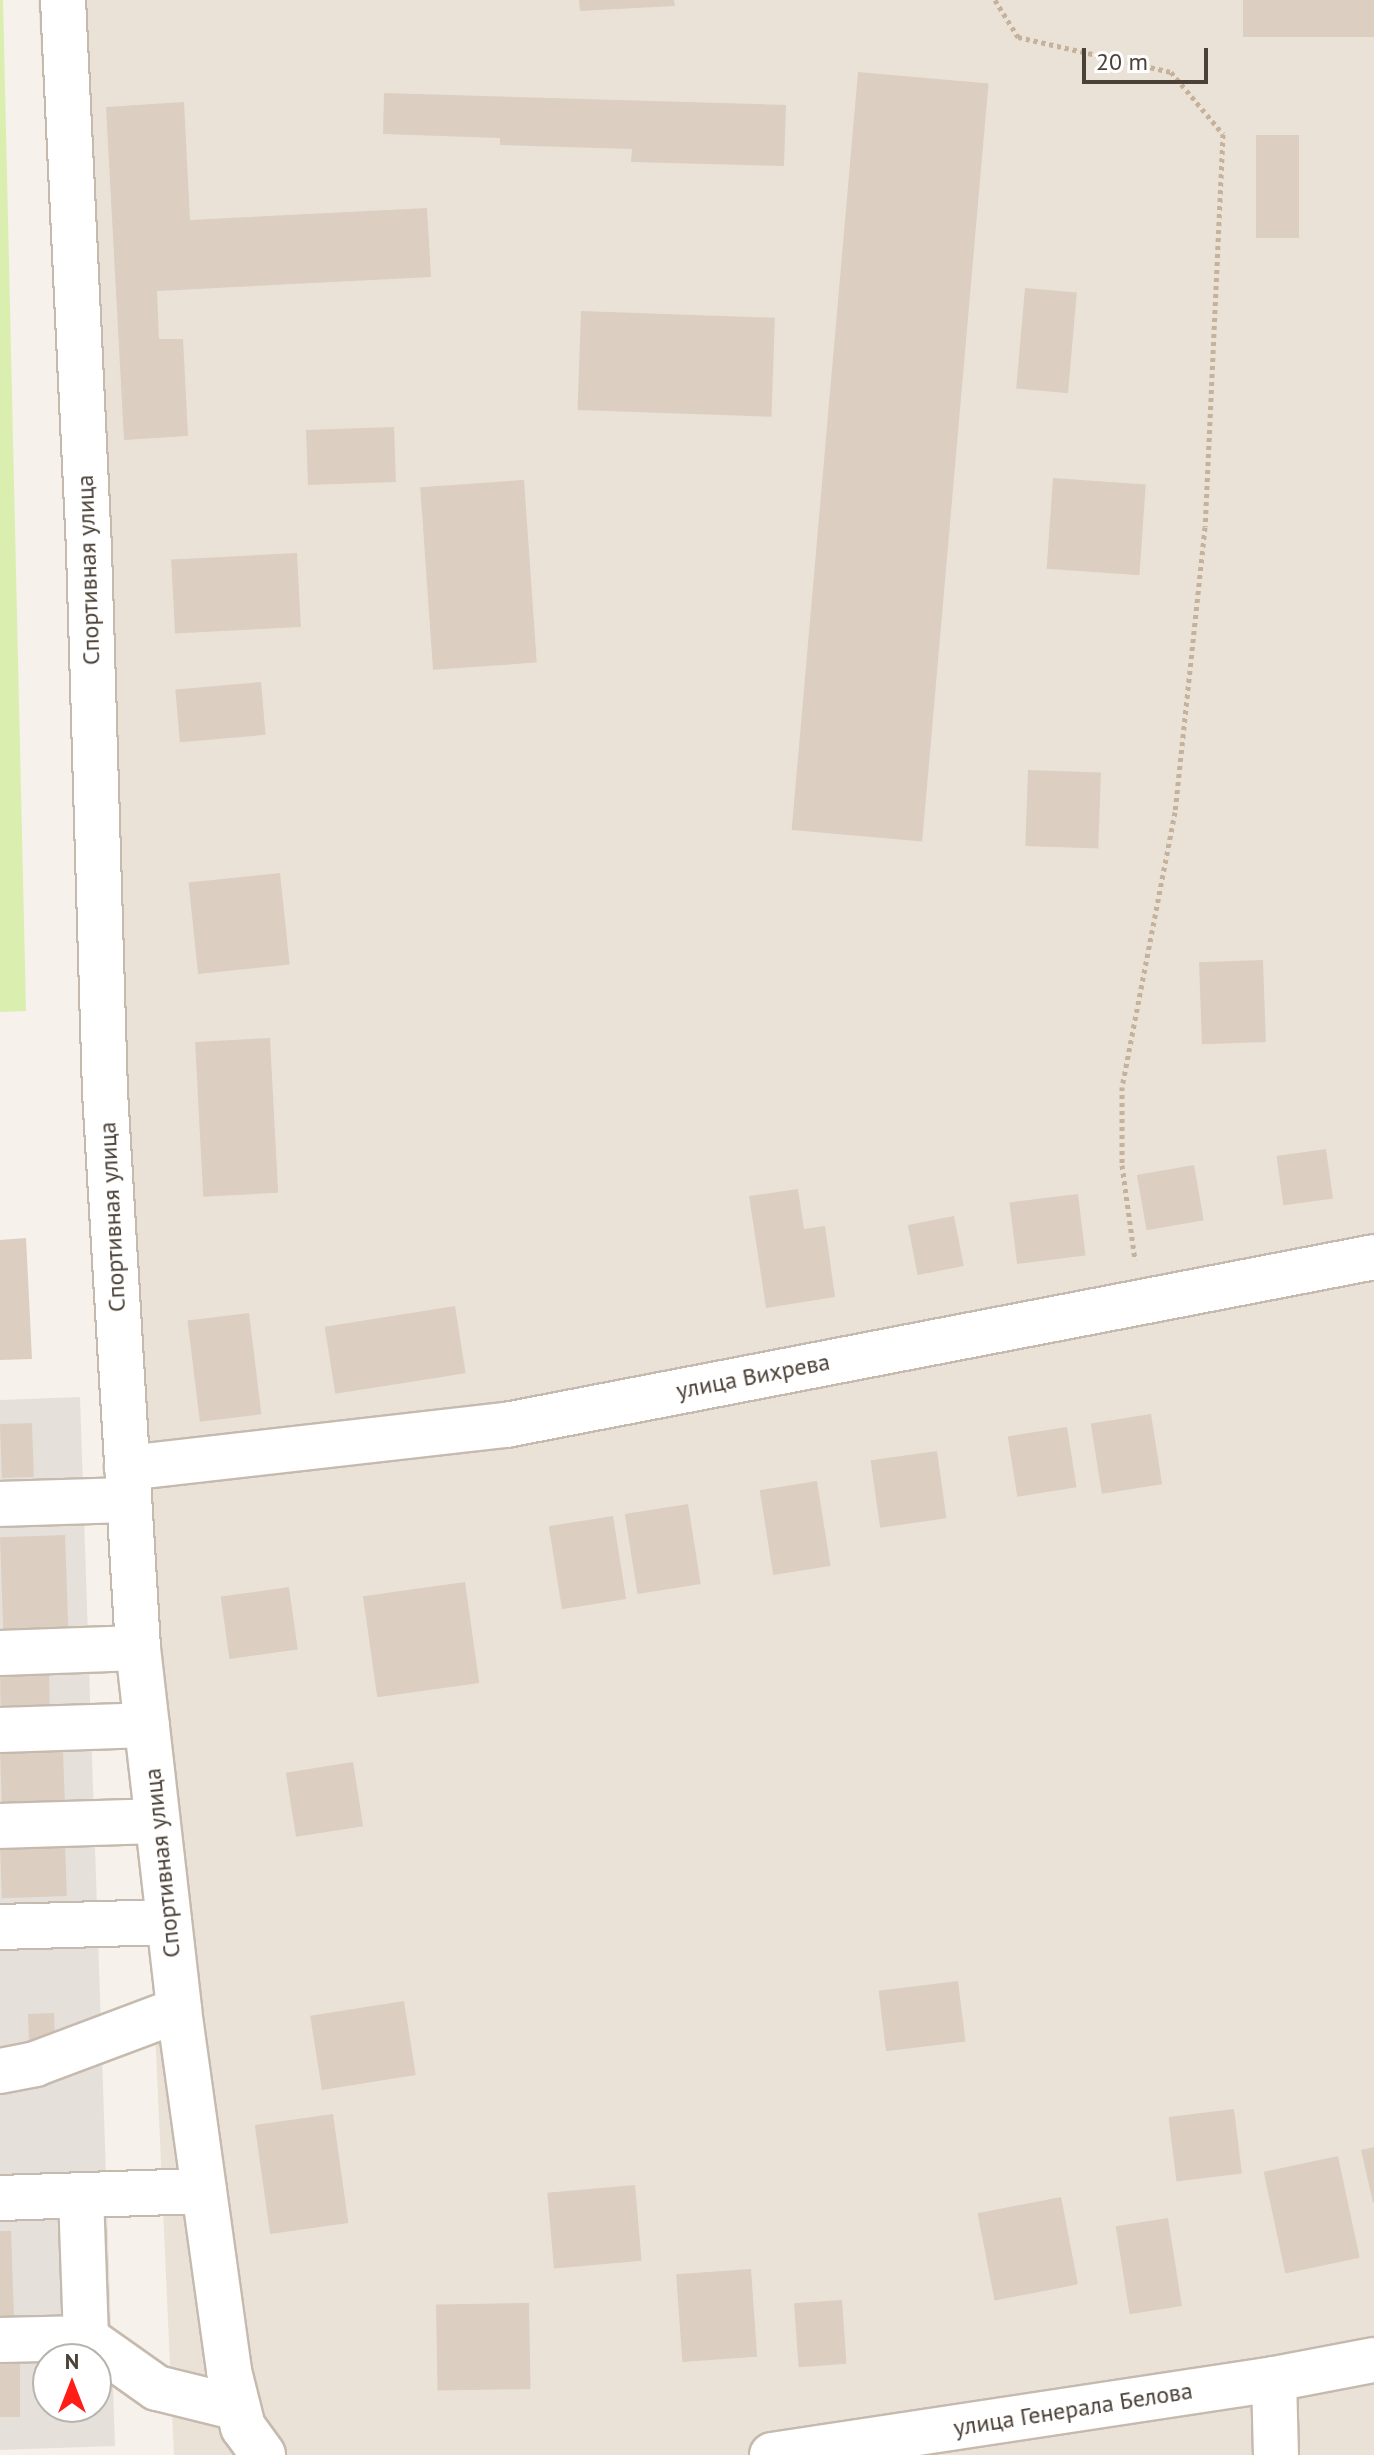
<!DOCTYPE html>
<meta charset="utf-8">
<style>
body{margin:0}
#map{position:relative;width:1374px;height:2455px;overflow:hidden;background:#f6f1ea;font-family:"PT Sans",sans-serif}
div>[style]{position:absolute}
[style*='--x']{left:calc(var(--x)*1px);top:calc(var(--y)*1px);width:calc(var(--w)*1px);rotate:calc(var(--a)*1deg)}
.residential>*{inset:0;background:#ebe2d7}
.industrial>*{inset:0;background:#e6e0db}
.green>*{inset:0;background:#d9eeaf}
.building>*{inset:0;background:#dccec1;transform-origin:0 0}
.path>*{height:5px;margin-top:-2.5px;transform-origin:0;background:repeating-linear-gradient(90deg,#c6b19b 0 4px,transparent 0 8px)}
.roads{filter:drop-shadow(2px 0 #c6baae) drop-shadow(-2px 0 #c6baae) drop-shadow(0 2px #c6baae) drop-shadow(0 -2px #c6baae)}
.minor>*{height:44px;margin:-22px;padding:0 22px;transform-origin:22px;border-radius:22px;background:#fff}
span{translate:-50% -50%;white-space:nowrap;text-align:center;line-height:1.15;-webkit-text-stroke:7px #fff;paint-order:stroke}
.street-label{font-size:24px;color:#4b4137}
.north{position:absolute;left:32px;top:2343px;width:80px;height:80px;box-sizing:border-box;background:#fff;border:2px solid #b7b3af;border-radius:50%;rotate:0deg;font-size:22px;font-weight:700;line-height:32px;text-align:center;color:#4b4137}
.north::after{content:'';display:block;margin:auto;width:28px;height:36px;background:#ff1d18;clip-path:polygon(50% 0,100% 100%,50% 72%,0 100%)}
.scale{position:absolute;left:1082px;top:48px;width:126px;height:36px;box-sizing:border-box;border:4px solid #4b4137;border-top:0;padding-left:10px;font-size:24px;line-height:28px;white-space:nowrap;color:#4b4137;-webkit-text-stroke:6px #fff;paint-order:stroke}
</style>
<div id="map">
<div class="residential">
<div style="clip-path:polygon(38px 0,1374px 0,1374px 2455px,174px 2455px,138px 1648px)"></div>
</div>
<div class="industrial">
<div style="clip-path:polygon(evenodd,80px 1397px,115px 2446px,0 2450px,0 1400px,80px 1397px,48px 2359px,96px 2359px,96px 2407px,48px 2407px,48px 2359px)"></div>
</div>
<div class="green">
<div style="clip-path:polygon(0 0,3px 0,26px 1011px,0 1012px)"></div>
</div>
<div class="building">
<div style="clip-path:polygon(579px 0,674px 0,675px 6px,580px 11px)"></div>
<div style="left:1243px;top:0;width:131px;height:37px"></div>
<div style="left:858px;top:72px;width:131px;height:761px;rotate:5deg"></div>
<div style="clip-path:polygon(384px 93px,786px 105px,784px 166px,631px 162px,632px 149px,500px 145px,500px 138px,383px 134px)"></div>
<div style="clip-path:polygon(184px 102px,190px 220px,427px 208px,431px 277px,157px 291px,159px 339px,183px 339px,188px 436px,124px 440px,106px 107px)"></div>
<div style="left:1256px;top:135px;width:43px;height:103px"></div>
<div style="left:1025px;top:288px;width:52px;height:101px;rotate:5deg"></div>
<div style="left:581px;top:311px;width:194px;height:99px;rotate:2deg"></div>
<div style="left:394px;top:427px;width:55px;height:88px;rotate:88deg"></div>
<div style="left:1053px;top:478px;width:93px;height:91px;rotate:4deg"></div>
<div style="left:524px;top:480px;width:183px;height:104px;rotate:86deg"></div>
<div style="left:297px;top:553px;width:74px;height:126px;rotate:87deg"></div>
<div style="left:261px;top:682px;width:53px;height:86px;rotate:85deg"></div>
<div style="left:1028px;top:770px;width:73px;height:76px;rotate:2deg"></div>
<div style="left:280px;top:873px;width:92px;height:92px;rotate:84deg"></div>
<div style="left:1263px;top:960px;width:82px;height:64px;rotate:88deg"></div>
<div style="left:270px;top:1038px;width:155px;height:75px;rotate:87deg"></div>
<div style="left:1326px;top:1149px;width:50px;height:50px;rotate:82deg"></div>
<div style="left:1194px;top:1165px;width:56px;height:58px;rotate:80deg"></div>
<div style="clip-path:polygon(798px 1189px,804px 1229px,825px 1226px,835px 1297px,766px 1308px,749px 1196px)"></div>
<div style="left:1078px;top:1194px;width:62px;height:69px;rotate:83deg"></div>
<div style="left:954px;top:1216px;width:51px;height:47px;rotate:79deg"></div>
<div style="clip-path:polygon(26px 1238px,32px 1359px,0 1360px,0 1240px)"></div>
<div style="left:455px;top:1306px;width:68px;height:132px;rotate:81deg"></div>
<div style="left:249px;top:1313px;width:102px;height:62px;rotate:83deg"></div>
<div style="left:1151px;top:1414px;width:71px;height:61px;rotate:81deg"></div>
<div style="left:32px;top:1423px;width:54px;height:32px;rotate:88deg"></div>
<div style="left:1067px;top:1427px;width:61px;height:60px;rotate:81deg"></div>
<div style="left:937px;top:1451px;width:68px;height:67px;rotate:82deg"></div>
<div style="left:817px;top:1481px;width:86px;height:58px;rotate:81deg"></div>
<div style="left:688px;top:1504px;width:81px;height:64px;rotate:81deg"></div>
<div style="left:613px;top:1516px;width:84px;height:65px;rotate:81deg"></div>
<div style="left:65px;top:1535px;width:94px;height:65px;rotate:88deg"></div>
<div style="left:465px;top:1582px;width:102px;height:103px;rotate:82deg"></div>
<div style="left:289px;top:1587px;width:63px;height:69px;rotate:82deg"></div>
<div style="left:49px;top:1666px;width:39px;height:49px;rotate:89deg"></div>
<div style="left:63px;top:1749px;width:53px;height:63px;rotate:88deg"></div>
<div style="left:353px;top:1762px;width:65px;height:68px;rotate:81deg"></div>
<div style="left:65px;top:1843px;width:53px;height:65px;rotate:88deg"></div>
<div style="left:958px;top:1981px;width:61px;height:80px;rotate:83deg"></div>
<div style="left:404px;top:2001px;width:75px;height:95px;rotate:81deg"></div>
<div style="left:54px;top:2013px;width:32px;height:26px;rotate:88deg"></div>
<div style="left:1234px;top:2109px;width:65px;height:66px;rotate:83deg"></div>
<div style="left:333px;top:2114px;width:110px;height:79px;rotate:82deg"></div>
<div style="clip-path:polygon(1374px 2147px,1374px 2202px,1373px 2203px,1361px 2150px)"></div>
<div style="left:1338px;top:2156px;width:104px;height:76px;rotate:78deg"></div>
<div style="left:635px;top:2185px;width:76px;height:88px;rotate:85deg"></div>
<div style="left:1061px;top:2197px;width:89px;height:85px;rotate:79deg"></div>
<div style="left:1168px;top:2218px;width:89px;height:53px;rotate:81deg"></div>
<div style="clip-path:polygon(0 2231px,11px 2231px,14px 2319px,0 2319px)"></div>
<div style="left:751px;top:2269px;width:88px;height:75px;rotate:86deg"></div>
<div style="left:842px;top:2300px;width:64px;height:48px;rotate:86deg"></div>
<div style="left:529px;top:2303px;width:86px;height:93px;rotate:89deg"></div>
<div style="left:0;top:2362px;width:20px;height:55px"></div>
</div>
<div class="path">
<div style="--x:995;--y:0;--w:44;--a:58.1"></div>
<div style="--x:1018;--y:37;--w:157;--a:12.9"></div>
<div style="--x:1171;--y:72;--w:81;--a:50"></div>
<div style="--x:1223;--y:134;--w:393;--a:92.6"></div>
<div style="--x:1205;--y:527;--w:287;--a:96"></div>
<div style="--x:1175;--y:812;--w:280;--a:100.9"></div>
<div style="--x:1122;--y:1087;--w:78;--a:90"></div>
<div style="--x:1122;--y:1165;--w:96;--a:82.2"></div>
</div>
<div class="roads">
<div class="minor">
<div style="--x:63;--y:0;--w:551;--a:87.29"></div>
<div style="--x:89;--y:550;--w:542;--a:88.31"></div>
<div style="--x:105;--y:1092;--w:557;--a:86.6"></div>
<div style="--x:138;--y:1648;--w:364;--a:83.5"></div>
<div style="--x:179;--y:2010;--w:364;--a:82.1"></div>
<div style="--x:229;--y:2371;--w:58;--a:76"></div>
<div style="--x:243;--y:2427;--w:34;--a:54"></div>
<div style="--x:127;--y:1468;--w:381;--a:-6.5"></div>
<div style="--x:506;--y:1425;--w:884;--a:-10.95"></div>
<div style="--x:0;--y:1504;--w:129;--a:-1.8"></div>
<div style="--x:0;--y:1653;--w:138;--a:-2.1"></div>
<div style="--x:0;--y:1730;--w:147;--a:-1.9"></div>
<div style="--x:0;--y:1826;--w:157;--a:-1.8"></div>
<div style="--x:0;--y:1927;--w:169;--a:-1.7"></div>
<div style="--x:0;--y:2071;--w:36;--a:-11"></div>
<div style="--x:35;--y:2064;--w:154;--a:-20.6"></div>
<div style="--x:81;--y:2195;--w:143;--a:88"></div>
<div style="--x:0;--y:2198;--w:204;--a:-2"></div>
<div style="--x:0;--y:2340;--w:86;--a:-1.3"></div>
<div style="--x:86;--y:2338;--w:87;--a:35.2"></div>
<div style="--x:157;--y:2388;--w:83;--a:13.9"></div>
<div style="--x:1274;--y:2379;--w:76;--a:88.5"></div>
<div style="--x:772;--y:2455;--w:508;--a:-8.61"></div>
<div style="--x:1274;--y:2379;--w:102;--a:-10.8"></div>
</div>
</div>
<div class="street-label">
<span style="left:88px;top:570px;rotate:-92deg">Спортивная улица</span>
<span style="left:112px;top:1217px;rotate:-93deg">Спортивная улица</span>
<span style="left:753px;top:1376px;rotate:-11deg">улица Вихрева</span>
<span style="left:162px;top:1863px;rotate:-96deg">Спортивная улица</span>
<span style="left:1073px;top:2409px;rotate:-9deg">улица Генерала Белова</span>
</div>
<div class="north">N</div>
<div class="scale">20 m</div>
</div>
